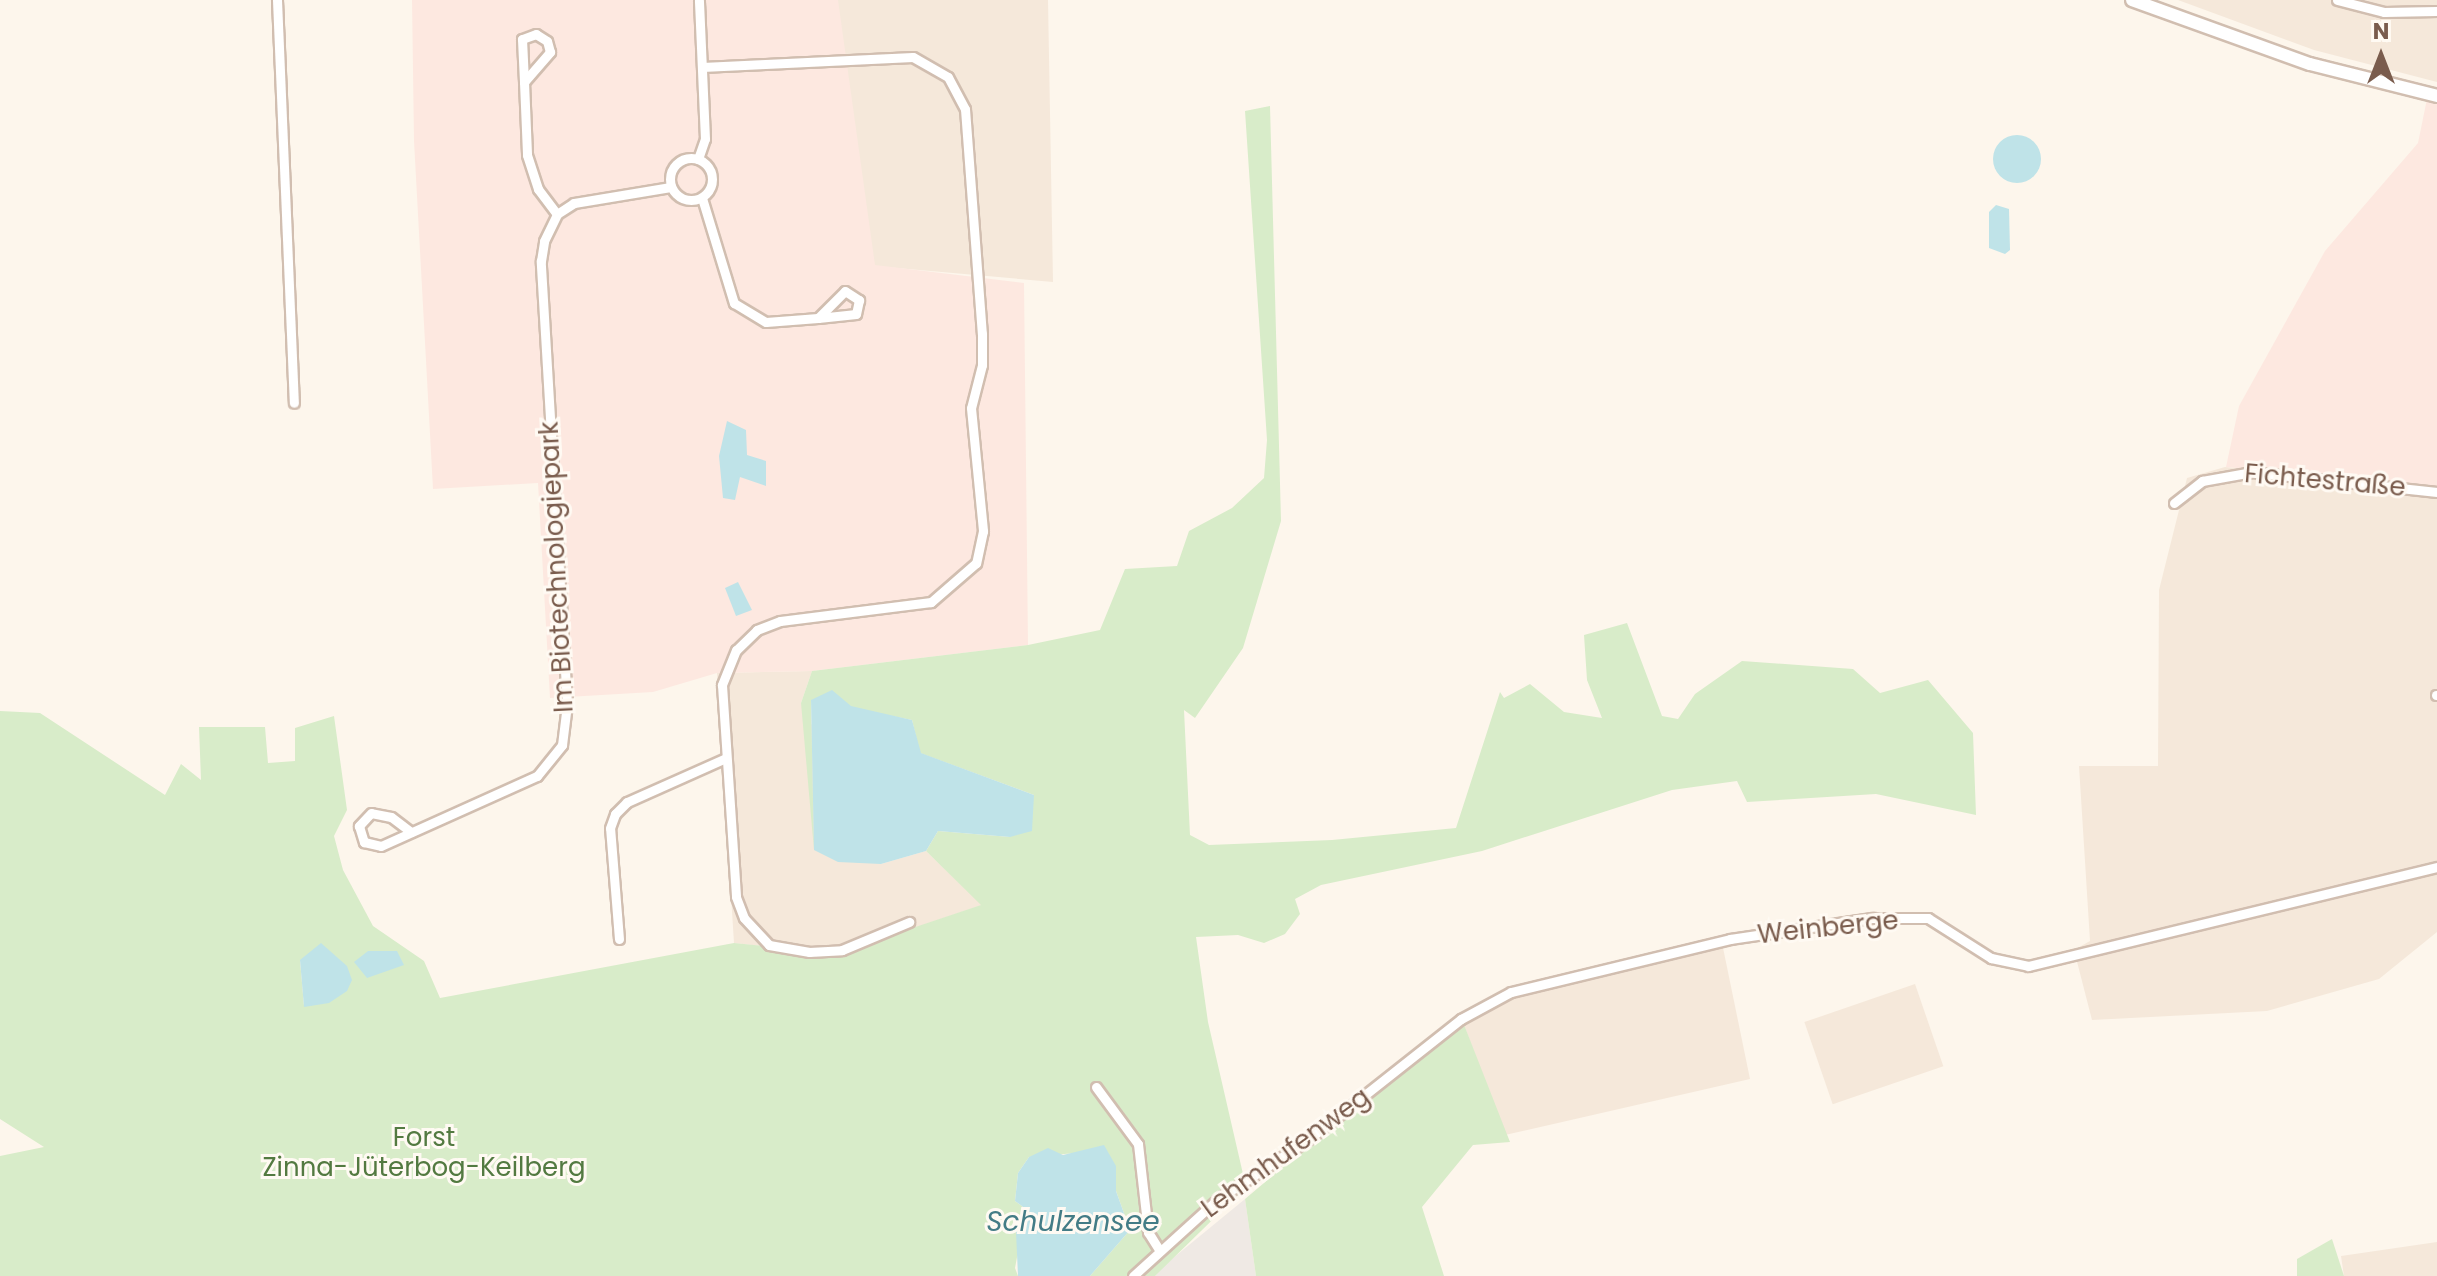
<!DOCTYPE html>
<meta charset="utf-8">
<style>
body{margin:0}
#map{position:relative;width:2437px;height:1276px;overflow:hidden;background:#fdf6ec;font-family:Poppins,sans-serif}
div>[style]{position:absolute}
[style*='--x']{left:calc(var(--x)*1px);top:calc(var(--y)*1px);width:calc(var(--w)*1px);rotate:calc(var(--a)*1deg)}
.residential>*{inset:0;background:#f5e8da;transform-origin:0 0}
.commercial>*{inset:0;background:#fde8e0}
.industrial>*{inset:0;background:#efe9e4}
.green>*{inset:0;background:#d8ecc9}
.water>*{inset:0;background:#bfe3e8}
.round{border-radius:50%}
.roads{filter:drop-shadow(2px 0 #d1beb0) drop-shadow(-2px 0 #d1beb0) drop-shadow(0 2px #d1beb0) drop-shadow(0 -2px #d1beb0)}
.minor>*{height:9px;margin:-4.5px;padding:0 4.5px;transform-origin:4.5px;border-radius:4.5px;background:#fff}
.minor>.ring{margin:-4.5px;padding:0;box-sizing:content-box;background:none;border:9px solid #fff;border-radius:50%}
.tertiary>*{height:12px;margin:-6px;padding:0 6px;transform-origin:6px;border-radius:6px;background:#fff}
span{translate:-50% -50%;white-space:nowrap;text-align:center;line-height:1.15;-webkit-text-stroke:6px #fffaf3;paint-order:stroke}
.street-label{font-size:26px;color:#7a5c4d}
.park-label{font-size:26px;color:#537a41}
.water-label{font-size:28px;color:#437c86;font-style:italic}
.north{position:absolute;left:2341px;top:16px;width:80px;height:80px;-webkit-text-stroke:6px #fffaf3;paint-order:stroke;rotate:0deg;font-size:22px;font-weight:700;line-height:32px;text-align:center;color:#7a5c4d}
.north::after{content:'';display:block;margin:auto;width:28px;height:36px;background:#7a5c4d;clip-path:polygon(50% 0,100% 100%,50% 72%,0 100%)}
</style>
<div id="map">
<div class="residential">
<div style="clip-path:polygon(837px 0,1048px 0,1053px 282px,874px 266px)"></div>
<div style="clip-path:polygon(2178px 0,2437px 0,2437px 82px,2314px 50px)"></div>
<div style="clip-path:polygon(2225px 467px,2437px 486px,2437px 932px,2379px 979px,2267px 1011px,2092px 1020px,2074px 950px,2090px 941px,2079px 766px,2158px 766px,2159px 590px,2187px 478px)"></div>
<div style="clip-path:polygon(812px 671px,801px 703px,881px 864px,926px 851px,982px 905px,838px 954px,734px 943px,717px 673px)"></div>
<div style="clip-path:polygon(1721px 938px,1750px 1079px,1505px 1135px,1461px 1017px,1510px 989px)"></div>
<div style="left:1915px;top:984px;width:87px;height:117px;rotate:71deg"></div>
<div style="clip-path:polygon(2437px 1242px,2437px 1276px,2344px 1276px,2341px 1256px)"></div>
</div>
<div class="commercial">
<div style="clip-path:polygon(412px 0,838px 0,875px 265px,1024px 283px,1028px 645px,812px 671px,717px 673px,653px 692px,550px 698px,538px 483px,433px 489px,414px 141px)"></div>
<div style="clip-path:polygon(2428px 94px,2437px 96px,2437px 486px,2226px 467px,2239px 406px,2325px 251px,2418px 143px)"></div>
</div>
<div class="industrial">
<div style="clip-path:polygon(1245px 1199px,1256px 1276px,1155px 1276px,1167px 1263px)"></div>
</div>
<div class="green">
<div style="clip-path:polygon(evenodd,1270px 106px,1281px 521px,1243px 648px,1195px 718px,1184px 710px,1190px 835px,1209px 845px,1332px 840px,1456px 828px,1500px 692px,1504px 698px,1530px 684px,1564px 712px,1602px 718px,1587px 680px,1584px 635px,1627px 623px,1662px 716px,1678px 719px,1695px 694px,1742px 661px,1853px 669px,1880px 693px,1928px 680px,1973px 733px,1976px 815px,1876px 794px,1747px 802px,1737px 781px,1672px 790px,1482px 851px,1321px 885px,1295px 899px,1300px 914px,1285px 934px,1264px 943px,1238px 935px,1196px 937px,1208px 1022px,1246px 1187px,1155px 1276px,1090px 1276px,1130px 1230px,1116px 1191px,1088px 1152px,1029px 1157px,1018px 1173px,1015px 1201px,1026px 1209px,1015px 1268px,1018px 1276px,0 1276px,0 1156px,44px 1147px,0 1119px,0 711px,40px 713px,165px 795px,181px 764px,201px 780px,199px 727px,265px 727px,268px 763px,295px 761px,295px 728px,334px 716px,347px 810px,334px 836px,343px 870px,373px 926px,424px 961px,440px 998px,734px 943px,838px 953px,981px 905px,926px 851px,938px 831px,1010px 837px,1034px 795px,920px 753px,912px 720px,811px 700px,814px 850px,801px 703px,812px 671px,1028px 645px,1100px 630px,1125px 569px,1177px 566px,1189px 531px,1232px 508px,1264px 478px,1267px 440px,1245px 111px,1270px 106px,300px 960px,329px 1002px,304px 1006px,300px 960px)"></div>
<div style="clip-path:polygon(1461px 1017px,1510px 1142px,1473px 1145px,1422px 1207px,1444px 1276px,1256px 1276px,1245px 1199px)"></div>
<div style="clip-path:polygon(2332px 1239px,2344px 1276px,2297px 1276px,2297px 1259px)"></div>
</div>
<div class="water">
<div class="round" style="left:1993px;top:135px;width:48px;height:48px"></div>
<div style="clip-path:polygon(1996px 205px,2009px 209px,2010px 250px,2005px 254px,1989px 248px,1989px 212px)"></div>
<div style="clip-path:polygon(727px 421px,746px 430px,747px 455px,766px 461px,766px 486px,740px 477px,735px 500px,723px 498px,719px 456px)"></div>
<div style="clip-path:polygon(738px 582px,752px 610px,736px 616px,725px 588px)"></div>
<div style="clip-path:polygon(832px 690px,851px 706px,912px 720px,921px 753px,1034px 795px,1032px 831px,1010px 837px,938px 831px,926px 851px,881px 864px,838px 862px,814px 850px,811px 700px)"></div>
<div style="clip-path:polygon(321px 943px,347px 966px,352px 980px,347px 991px,329px 1003px,304px 1007px,300px 960px)"></div>
<div style="clip-path:polygon(368px 951px,397px 951px,404px 965px,367px 978px,354px 962px)"></div>
<div style="clip-path:polygon(1104px 1145px,1116px 1166px,1116px 1191px,1130px 1230px,1090px 1276px,1018px 1276px,1016px 1232px,1026px 1209px,1015px 1201px,1018px 1173px,1029px 1157px,1048px 1148px,1063px 1155px)"></div>
</div>
<div class="roads">
<div class="minor">
<div style="--x:277;--y:0;--w:403;--a:87.6"></div>
<div style="--x:2337;--y:0;--w:49;--a:14.3"></div>
<div style="--x:2384;--y:12;--w:53;--a:-1.1"></div>
<div style="--x:702;--y:67;--w:211;--a:-2.7"></div>
<div style="--x:913;--y:57;--w:40;--a:29.7"></div>
<div style="--x:948;--y:77;--w:36;--a:62"></div>
<div style="--x:965;--y:109;--w:226;--a:85.7"></div>
<div style="--x:982;--y:334;--w:31;--a:90"></div>
<div style="--x:982;--y:365;--w:44;--a:104.3"></div>
<div style="--x:971;--y:408;--w:124;--a:84.4"></div>
<div style="--x:983;--y:531;--w:33;--a:102"></div>
<div style="--x:976;--y:563;--w:60;--a:139.1"></div>
<div style="--x:931;--y:602;--w:152;--a:172.8"></div>
<div style="--x:780;--y:621;--w:25;--a:159"></div>
<div style="--x:757;--y:630;--w:29;--a:136"></div>
<div style="--x:736;--y:650;--w:38;--a:112"></div>
<div style="--x:722;--y:685;--w:212;--a:86.2"></div>
<div style="--x:736;--y:897;--w:22;--a:69"></div>
<div style="--x:744;--y:918;--w:37;--a:47"></div>
<div style="--x:769;--y:945;--w:41;--a:9.9"></div>
<div style="--x:809;--y:952;--w:33;--a:-3"></div>
<div style="--x:842;--y:950;--w:73;--a:-22.7"></div>
<div style="--x:524;--y:82;--w:40;--a:-49"></div>
<div style="--x:550;--y:52;--w:11;--a:-105"></div>
<div style="--x:547;--y:41;--w:13;--a:-148"></div>
<div style="--x:536;--y:34;--w:15;--a:160"></div>
<div style="--x:522;--y:39;--w:43;--a:87.3"></div>
<div style="--x:524;--y:82;--w:73;--a:87.6"></div>
<div style="--x:527;--y:155;--w:36;--a:72"></div>
<div style="--x:538;--y:189;--w:31;--a:53"></div>
<div class="ring" style="left:670px;top:158px;width:33px;height:33px"></div>
<div style="--x:698;--y:159;--w:21;--a:-71"></div>
<div style="--x:705;--y:139;--w:139;--a:-92.5"></div>
<div style="--x:702;--y:198;--w:110;--a:73.1"></div>
<div style="--x:734;--y:303;--w:37;--a:31"></div>
<div style="--x:766;--y:322;--w:52;--a:-4.4"></div>
<div style="--x:845;--y:291;--w:17;--a:33"></div>
<div style="--x:859;--y:300;--w:14;--a:102"></div>
<div style="--x:856;--y:314;--w:38;--a:174"></div>
<div style="--x:818;--y:318;--w:38;--a:-45"></div>
<div style="--x:2174;--y:503;--w:36;--a:-38"></div>
<div style="--x:2202;--y:481;--w:51;--a:-10.2"></div>
<div style="--x:2252;--y:472;--w:186;--a:6.2"></div>
<div style="--x:2436;--y:695;--w:1;--a:0"></div>
<div style="--x:411;--y:832;--w:25;--a:-143"></div>
<div style="--x:391;--y:817;--w:20;--a:-169"></div>
<div style="--x:371;--y:813;--w:18;--a:133"></div>
<div style="--x:359;--y:826;--w:17;--a:73"></div>
<div style="--x:364;--y:842;--w:17;--a:13"></div>
<div style="--x:381;--y:846;--w:171;--a:-24.2"></div>
<div style="--x:537;--y:776;--w:40;--a:-51"></div>
<div style="--x:562;--y:745;--w:41;--a:-83"></div>
<div style="--x:567;--y:704;--w:444;--a:-93.4"></div>
<div style="--x:541;--y:261;--w:20;--a:-81"></div>
<div style="--x:544;--y:241;--w:30;--a:-64"></div>
<div style="--x:557;--y:214;--w:20;--a:-33"></div>
<div style="--x:574;--y:203;--w:98;--a:-9.4"></div>
<div style="--x:619;--y:939;--w:111;--a:-94.6"></div>
<div style="--x:610;--y:828;--w:15;--a:-70"></div>
<div style="--x:615;--y:814;--w:17;--a:-45"></div>
<div style="--x:627;--y:802;--w:108;--a:-24"></div>
<div style="--x:1096;--y:1087;--w:71;--a:53.6"></div>
<div style="--x:1138;--y:1144;--w:89;--a:83.5"></div>
<div style="--x:1148;--y:1232;--w:22;--a:58"></div>
<div style="--x:1133;--y:1276;--w:115;--a:-42.2"></div>
<div style="--x:1218;--y:1199;--w:109;--a:-33.4"></div>
<div style="--x:1309;--y:1139;--w:194;--a:-38.3"></div>
<div style="--x:1461;--y:1019;--w:57;--a:-28.4"></div>
<div style="--x:1511;--y:992;--w:225;--a:-13.6"></div>
<div style="--x:1730;--y:939;--w:145;--a:-8.4"></div>
<div style="--x:1873;--y:918;--w:55;--a:0"></div>
<div style="--x:1928;--y:918;--w:75;--a:32.4"></div>
<div style="--x:1991;--y:958;--w:38;--a:12"></div>
<div style="--x:2028;--y:966;--w:421;--a:-13.6"></div>
</div>
<div class="tertiary">
<div style="--x:2132;--y:0;--w:189;--a:19.8"></div>
<div style="--x:2310;--y:64;--w:131;--a:14.1"></div>
</div>
</div>
<div class="street-label">
<span style="left:2325px;top:481px;rotate:5deg">Fichtestraße</span>
<span style="left:557px;top:567px;rotate:-93deg">Im Biotechnologiepark</span>
<span style="left:1828px;top:928px;rotate:-6deg">Weinberge</span>
<span style="left:1286px;top:1153px;rotate:-36deg">Lehmhufenweg</span>
</div>
<div class="park-label">
<span style="left:424px;top:1153px">Forst<br>Zinna-Jüterbog-Keilberg</span>
</div>
<div class="water-label">
<span style="left:1073px;top:1222px">Schulzensee</span>
</div>
<div class="north">N</div>
</div>
